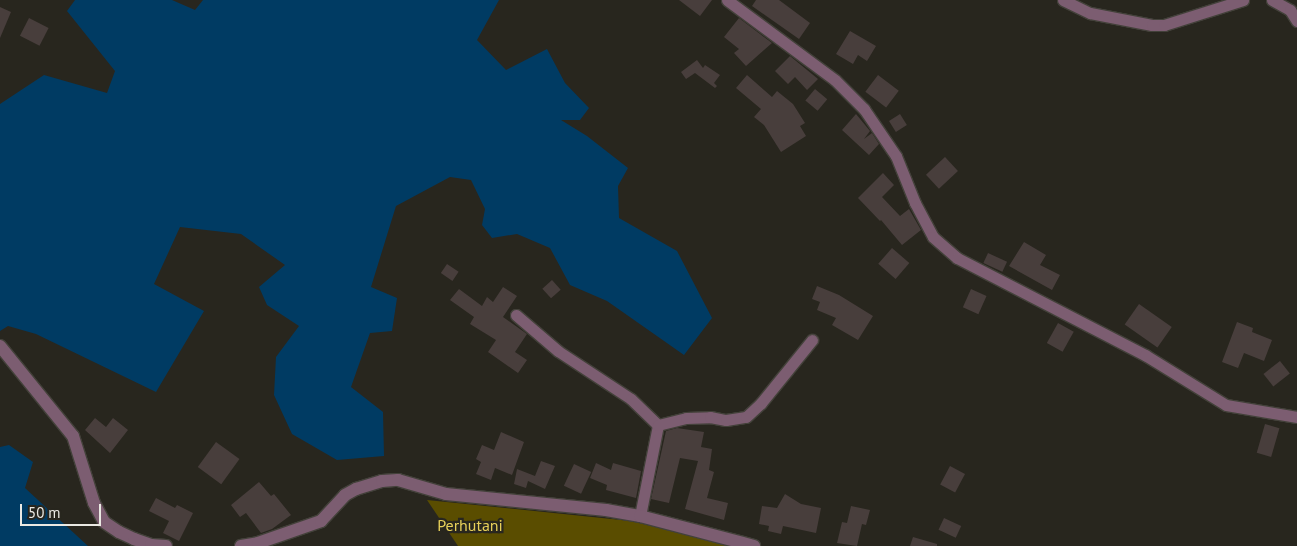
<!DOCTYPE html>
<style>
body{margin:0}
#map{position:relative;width:1297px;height:546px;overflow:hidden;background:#28261e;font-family:"PT Sans",sans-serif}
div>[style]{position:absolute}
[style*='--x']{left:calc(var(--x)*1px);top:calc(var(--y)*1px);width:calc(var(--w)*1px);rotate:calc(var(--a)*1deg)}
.forest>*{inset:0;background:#5a4d00}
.water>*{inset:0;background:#003b63}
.building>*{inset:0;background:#483e3c;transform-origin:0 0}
.roads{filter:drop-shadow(1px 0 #43413a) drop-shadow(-1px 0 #43413a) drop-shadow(0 1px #43413a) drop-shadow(0 -1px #43413a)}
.minor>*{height:11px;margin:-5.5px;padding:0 5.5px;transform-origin:5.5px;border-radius:5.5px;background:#7c5d71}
.tertiary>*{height:12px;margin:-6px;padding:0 6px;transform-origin:6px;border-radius:6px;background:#7c5d71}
span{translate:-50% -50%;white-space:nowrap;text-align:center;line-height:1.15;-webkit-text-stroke:4.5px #28261e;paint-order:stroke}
.park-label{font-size:16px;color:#e7d059}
.scale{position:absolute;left:20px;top:504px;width:81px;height:22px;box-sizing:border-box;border:2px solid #eae9e3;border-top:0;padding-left:6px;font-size:15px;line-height:18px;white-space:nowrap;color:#eae9e3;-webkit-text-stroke:4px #28261e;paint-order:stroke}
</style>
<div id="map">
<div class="forest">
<div style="clip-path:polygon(427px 500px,631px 521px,732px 546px,458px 546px)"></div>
</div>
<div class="water">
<div style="clip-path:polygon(75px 0,172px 0,195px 10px,203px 0,499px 0,477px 40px,506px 70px,547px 49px,565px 83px,589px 108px,580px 120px,561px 120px,587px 136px,628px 168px,618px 186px,619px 218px,677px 251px,712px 318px,684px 355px,607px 301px,570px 285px,550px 248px,517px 234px,492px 238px,482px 225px,485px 209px,471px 180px,450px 177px,396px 206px,371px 287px,397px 298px,392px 331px,370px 333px,351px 387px,383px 412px,384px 456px,337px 460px,292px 434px,274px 395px,276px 357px,299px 326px,267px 305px,259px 287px,285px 265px,241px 234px,180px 227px,154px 284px,204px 311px,156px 392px,36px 334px,8px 326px,0 331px,0 104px,44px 75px,107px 93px,115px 71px,67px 11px)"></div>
<div style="clip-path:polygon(9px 445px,33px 462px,25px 488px,88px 546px,0 546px,0 447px)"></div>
</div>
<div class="building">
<div style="clip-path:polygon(679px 0,712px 0,700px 16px)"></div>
<div style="clip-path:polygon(756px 0,779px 0,810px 23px,799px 39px,752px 6px)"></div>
<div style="clip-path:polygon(0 7px,11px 12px,0 38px)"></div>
<div style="left:29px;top:18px;width:22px;height:20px;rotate:27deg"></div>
<div style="clip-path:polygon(739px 18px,772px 43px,746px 66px,734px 53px,739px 49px,724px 37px)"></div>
<div style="clip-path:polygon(850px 31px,876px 46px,867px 61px,858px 55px,853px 64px,836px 54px)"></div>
<div style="clip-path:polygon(790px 56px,818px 79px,807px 90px,795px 77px,788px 84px,775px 71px)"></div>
<div style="clip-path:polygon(697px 60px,703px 68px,705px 65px,720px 75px,714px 83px,717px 86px,715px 88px,695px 73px,686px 79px,681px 72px)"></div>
<div style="clip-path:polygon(747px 75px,772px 97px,777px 91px,793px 104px,805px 123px,800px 126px,806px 136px,781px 152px,764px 125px,754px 117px,761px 109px,736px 88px)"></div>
<div style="left:878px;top:75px;width:26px;height:21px;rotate:37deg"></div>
<div style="left:815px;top:89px;width:16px;height:15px;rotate:40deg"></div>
<div style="clip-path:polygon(856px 114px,870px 131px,864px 139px,872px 133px,879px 144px,869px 155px,842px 130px)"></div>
<div style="left:900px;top:114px;width:13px;height:13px;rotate:58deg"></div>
<div style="left:945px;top:157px;width:19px;height:26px;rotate:47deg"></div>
<div style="clip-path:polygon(883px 173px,894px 185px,882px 197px,900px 216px,909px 209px,921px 230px,902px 245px,881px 220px,880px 221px,858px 198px)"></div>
<div style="clip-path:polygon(1024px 242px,1046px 255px,1040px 265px,1060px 275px,1052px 290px,1009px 266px)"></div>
<div style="left:892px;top:248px;width:23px;height:21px;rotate:41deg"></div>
<div style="left:988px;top:253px;width:21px;height:11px;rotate:25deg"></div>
<div style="left:447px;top:264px;width:14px;height:11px;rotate:34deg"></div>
<div style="left:552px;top:280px;width:13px;height:13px;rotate:48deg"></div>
<div style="clip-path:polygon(817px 286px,839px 295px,873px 316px,858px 340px,832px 325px,836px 318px,817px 310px,820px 302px,812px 299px)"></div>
<div style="clip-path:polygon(503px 287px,517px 296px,503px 317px,527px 334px,515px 352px,527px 360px,518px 373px,488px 352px,496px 340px,470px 324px,474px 317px,450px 300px,459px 289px,482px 306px,487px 297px,493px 302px)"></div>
<div style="left:971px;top:289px;width:17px;height:20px;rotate:24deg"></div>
<div style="left:1139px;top:304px;width:40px;height:25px;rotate:35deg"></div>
<div style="clip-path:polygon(1237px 322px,1253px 328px,1252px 332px,1272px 340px,1264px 361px,1244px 353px,1238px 368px,1222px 362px)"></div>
<div style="left:1058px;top:323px;width:18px;height:23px;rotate:29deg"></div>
<div style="left:1280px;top:361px;width:16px;height:21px;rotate:52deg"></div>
<div style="clip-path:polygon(95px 418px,106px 427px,113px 418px,128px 430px,110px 453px,85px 430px)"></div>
<div style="left:1265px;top:424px;width:15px;height:30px;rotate:16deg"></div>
<div style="clip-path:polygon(677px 428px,704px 432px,701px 447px,712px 449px,709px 470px,714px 472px,707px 498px,728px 503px,724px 520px,685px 509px,698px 461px,680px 458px,669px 503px,651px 499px,666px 431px)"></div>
<div style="clip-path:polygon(501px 432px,524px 442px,512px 475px,495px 468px,491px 480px,476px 474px,481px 462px,476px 459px,482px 445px,494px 450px)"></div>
<div style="left:216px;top:442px;width:29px;height:31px;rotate:36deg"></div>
<div style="clip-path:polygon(541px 461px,555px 466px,545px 489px,528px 481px,526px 488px,514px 484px,517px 469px,535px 476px)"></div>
<div style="clip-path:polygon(596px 463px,611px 470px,613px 463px,641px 471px,636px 498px,606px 490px,607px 485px,590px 478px)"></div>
<div style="left:574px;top:464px;width:19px;height:24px;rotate:25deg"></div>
<div style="left:950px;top:466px;width:17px;height:21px;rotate:28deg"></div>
<div style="clip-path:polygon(259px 482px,271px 496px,274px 494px,291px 515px,272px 529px,261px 533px,246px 513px,240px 517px,231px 505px)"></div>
<div style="clip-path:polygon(785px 494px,801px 504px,821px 508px,816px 533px,783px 526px,781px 534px,768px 531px,769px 526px,759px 524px,762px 506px,777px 508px)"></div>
<div style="clip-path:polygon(156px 498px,175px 508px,177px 505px,193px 513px,179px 541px,163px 533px,169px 521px,149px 511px)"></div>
<div style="clip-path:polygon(851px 506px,870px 510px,866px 525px,862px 524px,857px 546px,837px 543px,842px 522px,847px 523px)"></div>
<div style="left:944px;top:518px;width:19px;height:13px;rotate:25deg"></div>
<div style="clip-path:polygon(913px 537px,937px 544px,937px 546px,910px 546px)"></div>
</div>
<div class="roads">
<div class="minor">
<div style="--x:727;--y:0;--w:134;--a:36.5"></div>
<div style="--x:835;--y:80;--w:41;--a:45"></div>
<div style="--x:864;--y:109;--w:57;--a:55.8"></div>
<div style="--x:896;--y:156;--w:51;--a:68"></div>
<div style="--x:915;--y:203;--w:38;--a:62"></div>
<div style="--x:933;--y:237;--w:32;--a:41"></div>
<div style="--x:957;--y:258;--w:212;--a:27.3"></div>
<div style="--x:1145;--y:355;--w:95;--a:31.7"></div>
<div style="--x:1226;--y:405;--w:72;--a:9.6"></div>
<div style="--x:1063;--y:0;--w:30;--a:26"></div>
<div style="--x:1090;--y:13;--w:63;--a:11"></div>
<div style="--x:1152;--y:25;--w:12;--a:0"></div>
<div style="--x:1164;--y:25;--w:83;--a:-17.6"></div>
<div style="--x:1272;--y:0;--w:21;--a:29"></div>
<div style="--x:1290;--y:10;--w:13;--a:58"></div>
<div style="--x:516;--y:315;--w:55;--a:40.6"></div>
<div style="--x:558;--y:351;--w:87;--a:33.3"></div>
<div style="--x:631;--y:399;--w:37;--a:44"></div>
<div style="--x:658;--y:425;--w:93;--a:101.2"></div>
<div style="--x:658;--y:425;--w:29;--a:-14"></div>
<div style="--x:686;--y:418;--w:24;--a:-2"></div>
<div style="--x:710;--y:417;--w:16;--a:11"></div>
<div style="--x:726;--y:420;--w:20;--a:-9"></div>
<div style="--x:746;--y:417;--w:21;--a:-43"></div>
<div style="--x:761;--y:403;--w:81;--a:-51"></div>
</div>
<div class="tertiary">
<div style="--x:0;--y:346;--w:116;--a:51"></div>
<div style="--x:73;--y:436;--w:70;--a:72.6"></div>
<div style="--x:94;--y:503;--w:21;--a:62"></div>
<div style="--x:104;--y:522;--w:18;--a:34"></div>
<div style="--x:119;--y:532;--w:17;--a:25"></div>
<div style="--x:134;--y:539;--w:18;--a:19"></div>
<div style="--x:151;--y:545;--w:15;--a:4"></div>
<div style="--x:241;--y:546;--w:17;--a:-10"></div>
<div style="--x:258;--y:543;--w:67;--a:-19.2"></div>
<div style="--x:321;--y:521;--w:35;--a:-47"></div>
<div style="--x:345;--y:495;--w:13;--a:-29"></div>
<div style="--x:356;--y:489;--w:27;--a:-17"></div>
<div style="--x:382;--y:481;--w:16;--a:-4"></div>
<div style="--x:398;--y:480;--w:50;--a:16.3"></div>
<div style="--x:446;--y:494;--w:161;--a:5.7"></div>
<div style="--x:606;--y:510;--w:35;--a:10"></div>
<div style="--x:640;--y:516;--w:118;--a:14.7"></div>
</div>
</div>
<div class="park-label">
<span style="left:470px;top:525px">Perhutani</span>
</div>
<div class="scale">50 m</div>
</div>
